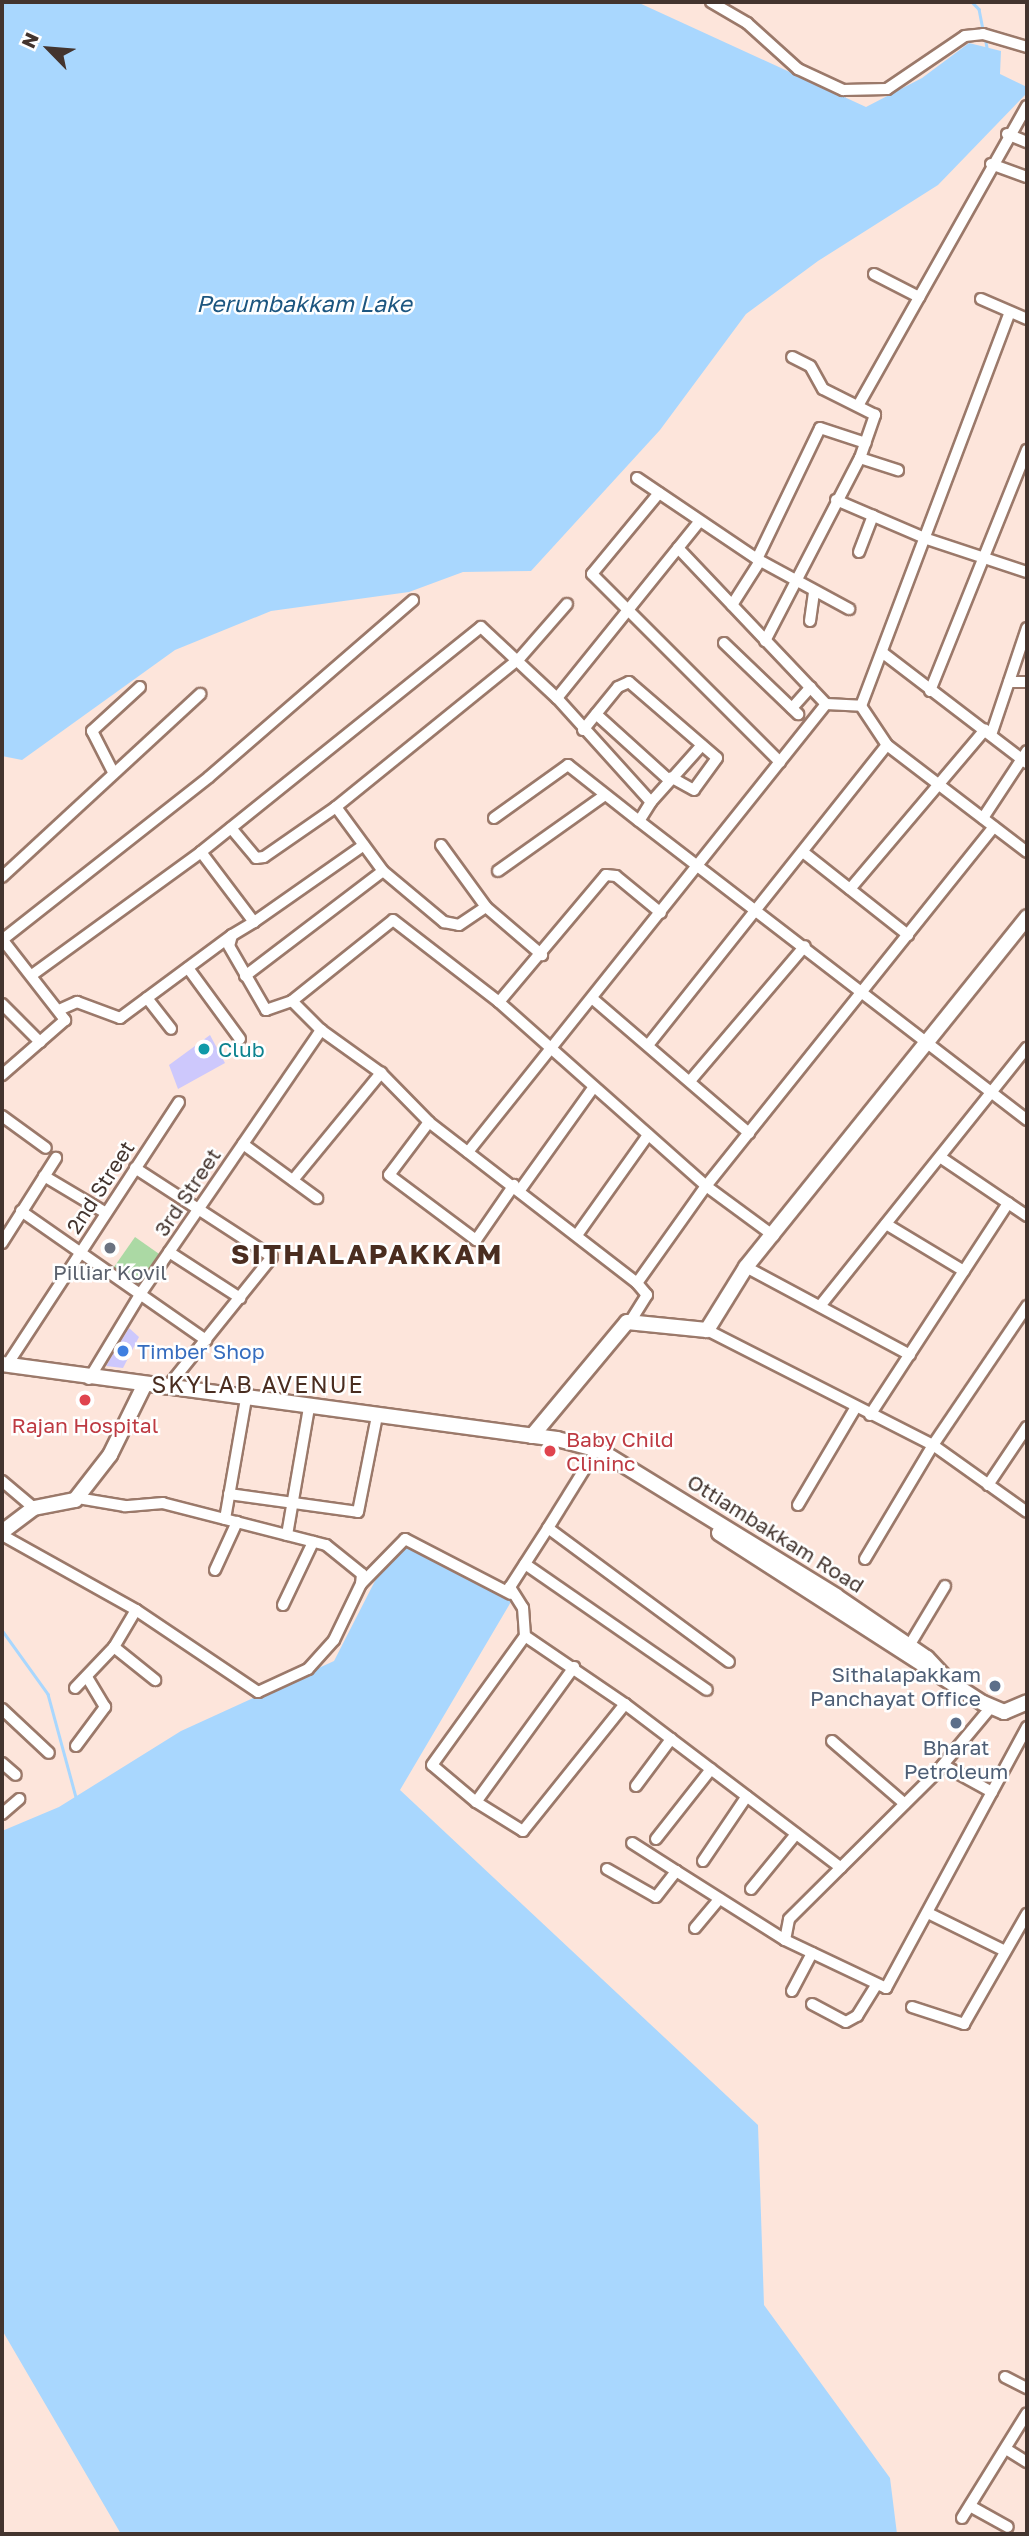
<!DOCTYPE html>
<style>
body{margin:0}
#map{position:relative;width:1029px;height:2536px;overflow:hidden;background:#fde5db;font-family:"Golos Text",sans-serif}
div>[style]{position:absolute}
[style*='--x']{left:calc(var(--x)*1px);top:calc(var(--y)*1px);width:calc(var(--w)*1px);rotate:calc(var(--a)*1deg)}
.green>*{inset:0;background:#abd9a4;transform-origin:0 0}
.water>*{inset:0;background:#a9d7fe}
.stream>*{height:2.5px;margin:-1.25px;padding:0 1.25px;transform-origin:1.25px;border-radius:1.25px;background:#a9d7fe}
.building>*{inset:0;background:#cdc8fc}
.roads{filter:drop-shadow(2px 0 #9b796a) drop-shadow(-2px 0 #9b796a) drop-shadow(0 2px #9b796a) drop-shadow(0 -2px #9b796a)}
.street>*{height:10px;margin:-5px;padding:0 5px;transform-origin:5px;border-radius:5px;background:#fff}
.secondary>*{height:14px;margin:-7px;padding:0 7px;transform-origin:7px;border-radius:7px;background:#fff}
.dots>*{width:19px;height:19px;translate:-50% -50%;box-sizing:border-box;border:4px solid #fff;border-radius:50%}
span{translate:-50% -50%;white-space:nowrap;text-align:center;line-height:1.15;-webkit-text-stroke:5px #fff;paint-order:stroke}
.culture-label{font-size:21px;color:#0d838f}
.left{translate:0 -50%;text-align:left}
.street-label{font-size:21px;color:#43342e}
.worship-label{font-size:21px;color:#5b616d}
.shop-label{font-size:21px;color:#366cbe}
.health-label{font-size:21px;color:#be3a42}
.service-label{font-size:21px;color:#4e5e75}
.right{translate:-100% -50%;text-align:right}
.water-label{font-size:23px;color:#1c5680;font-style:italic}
.neighbourhood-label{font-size:23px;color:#4a2d20;letter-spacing:2px}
.district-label{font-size:28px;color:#4a2d20;font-weight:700;letter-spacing:2px}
.frame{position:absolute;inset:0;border:4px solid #43342e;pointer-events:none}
.north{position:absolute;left:14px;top:14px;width:70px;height:70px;-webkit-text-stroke:5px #fff;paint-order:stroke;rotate:295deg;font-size:19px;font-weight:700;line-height:28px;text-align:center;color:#43342e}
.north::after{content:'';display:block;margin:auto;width:24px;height:32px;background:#43342e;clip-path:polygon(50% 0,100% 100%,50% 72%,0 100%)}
</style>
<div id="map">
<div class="green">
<div style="left:135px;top:1237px;width:33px;height:39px;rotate:35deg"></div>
</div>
<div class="water">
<div style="clip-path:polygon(2px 2px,637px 2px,866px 107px,922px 78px,969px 43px,1001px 51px,1000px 74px,1027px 87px,1027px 93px,938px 185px,818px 261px,746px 314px,660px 430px,531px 571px,463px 572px,409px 592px,271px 611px,175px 650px,22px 760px,2px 756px)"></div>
<div style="clip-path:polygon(399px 1534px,512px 1600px,400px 1790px,758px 2125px,764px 2305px,890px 2478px,897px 2534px,121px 2534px,2px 2330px,2px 1831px,59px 1807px,181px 1731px,334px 1661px)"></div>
</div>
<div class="stream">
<div style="--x:972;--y:2;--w:10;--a:45"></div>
<div style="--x:979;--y:9;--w:21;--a:79"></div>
<div style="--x:985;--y:37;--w:10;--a:79"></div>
<div style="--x:2;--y:1630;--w:79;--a:54.3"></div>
<div style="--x:48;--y:1694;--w:107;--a:74.8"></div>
</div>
<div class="building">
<div style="clip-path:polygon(210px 1035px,225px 1063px,178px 1089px,169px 1065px)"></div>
<div style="clip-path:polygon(129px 1328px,139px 1337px,123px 1368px,106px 1366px)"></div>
</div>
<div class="roads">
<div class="street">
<div style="--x:711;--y:2;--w:42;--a:30.3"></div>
<div style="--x:747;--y:23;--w:69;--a:42"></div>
<div style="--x:798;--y:69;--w:50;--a:25"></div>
<div style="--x:843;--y:90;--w:44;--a:-1.3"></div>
<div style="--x:887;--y:89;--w:94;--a:-34.2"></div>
<div style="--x:965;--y:36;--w:18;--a:-6"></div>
<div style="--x:983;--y:34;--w:46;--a:16.5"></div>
<div style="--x:1007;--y:134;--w:22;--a:22"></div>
<div style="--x:991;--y:164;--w:38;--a:20"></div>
<div style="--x:874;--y:274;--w:51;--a:27.1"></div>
<div style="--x:981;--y:299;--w:50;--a:23.5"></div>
<div style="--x:859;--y:404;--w:342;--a:-60.6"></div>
<div style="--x:860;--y:458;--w:40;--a:18"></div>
<div style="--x:637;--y:478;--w:145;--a:34"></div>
<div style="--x:757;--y:559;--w:105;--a:28.5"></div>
<div style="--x:659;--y:493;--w:105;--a:129.6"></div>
<div style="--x:592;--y:574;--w:266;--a:45"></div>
<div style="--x:836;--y:500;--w:99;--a:23.2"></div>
<div style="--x:927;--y:539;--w:105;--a:18.3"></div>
<div style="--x:678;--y:548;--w:215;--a:46.5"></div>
<div style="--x:826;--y:704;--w:35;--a:3"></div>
<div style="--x:859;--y:552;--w:39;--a:-69"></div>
<div style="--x:757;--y:559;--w:145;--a:-64.3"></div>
<div style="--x:820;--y:428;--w:48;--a:18.1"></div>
<div style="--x:732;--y:605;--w:52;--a:-57.5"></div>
<div style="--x:810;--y:621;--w:29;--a:-82"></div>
<div style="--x:765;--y:641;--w:206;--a:-62.6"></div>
<div style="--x:860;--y:458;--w:46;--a:-70.8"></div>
<div style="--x:875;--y:415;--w:58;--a:-153.4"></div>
<div style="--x:823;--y:389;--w:26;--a:-119"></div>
<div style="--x:810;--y:366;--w:20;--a:-153"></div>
<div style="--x:724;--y:643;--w:103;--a:43.8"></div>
<div style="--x:883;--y:653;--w:181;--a:37.4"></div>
<div style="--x:1009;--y:682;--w:18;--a:0"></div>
<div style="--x:930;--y:691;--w:260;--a:-68.1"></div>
<div style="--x:557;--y:698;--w:226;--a:-51.1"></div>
<div style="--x:861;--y:706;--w:421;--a:-69.3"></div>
<div style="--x:861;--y:706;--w:47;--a:56.3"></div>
<div style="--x:887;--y:745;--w:176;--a:37.4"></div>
<div style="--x:792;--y:708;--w:28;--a:-48"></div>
<div style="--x:596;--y:714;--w:98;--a:42.1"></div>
<div style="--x:583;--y:730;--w:55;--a:-50.9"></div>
<div style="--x:618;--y:687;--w:12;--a:-24"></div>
<div style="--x:629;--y:682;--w:116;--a:40.8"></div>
<div style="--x:717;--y:758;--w:39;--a:126"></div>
<div style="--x:694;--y:790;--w:26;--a:-151"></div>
<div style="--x:991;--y:735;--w:113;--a:-71.4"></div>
<div style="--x:113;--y:772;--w:46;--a:-117.1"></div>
<div style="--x:92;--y:731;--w:65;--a:-42.5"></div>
<div style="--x:651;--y:802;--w:76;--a:-48.2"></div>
<div style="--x:336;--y:807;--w:79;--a:53.7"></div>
<div style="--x:383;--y:871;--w:80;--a:39.9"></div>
<div style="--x:444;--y:922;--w:15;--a:11"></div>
<div style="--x:459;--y:925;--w:32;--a:-34"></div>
<div style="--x:486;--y:907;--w:74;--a:40.6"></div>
<div style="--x:494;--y:818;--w:91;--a:-35.6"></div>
<div style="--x:568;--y:765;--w:90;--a:38.3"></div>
<div style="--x:983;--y:818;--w:80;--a:-56.7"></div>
<div style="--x:231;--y:828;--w:39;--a:50"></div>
<div style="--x:256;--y:858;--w:8;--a:-7"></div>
<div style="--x:264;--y:857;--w:88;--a:-34.8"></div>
<div style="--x:336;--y:807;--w:235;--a:-39"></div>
<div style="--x:519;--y:659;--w:73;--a:-48.9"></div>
<div style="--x:441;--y:845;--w:77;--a:54"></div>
<div style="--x:201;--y:852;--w:88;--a:52.9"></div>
<div style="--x:254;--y:922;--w:134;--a:-35"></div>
<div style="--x:803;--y:852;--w:134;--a:38.3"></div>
<div style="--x:498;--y:871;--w:131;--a:-35.4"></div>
<div style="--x:2;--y:877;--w:270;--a:-42.7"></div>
<div style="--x:850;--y:889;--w:209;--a:-49.7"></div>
<div style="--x:254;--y:922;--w:26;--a:149"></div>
<div style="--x:232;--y:935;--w:11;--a:105"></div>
<div style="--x:229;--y:946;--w:74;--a:60"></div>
<div style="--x:266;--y:1010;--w:28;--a:-19"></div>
<div style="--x:2;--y:939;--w:103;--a:52.1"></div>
<div style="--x:65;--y:1020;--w:84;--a:138.9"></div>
<div style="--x:2;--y:940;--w:263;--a:-38.2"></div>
<div style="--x:209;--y:777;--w:270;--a:-40.9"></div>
<div style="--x:188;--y:968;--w:88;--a:53.8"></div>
<div style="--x:32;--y:975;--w:209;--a:-36"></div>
<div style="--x:201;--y:852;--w:359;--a:-38.8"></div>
<div style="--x:481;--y:627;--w:104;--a:43.1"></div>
<div style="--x:557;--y:698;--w:140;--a:47.9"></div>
<div style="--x:651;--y:802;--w:22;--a:122"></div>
<div style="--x:639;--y:821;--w:490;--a:37.6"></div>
<div style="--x:245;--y:976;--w:173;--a:-37.3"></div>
<div style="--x:147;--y:998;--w:39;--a:52"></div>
<div style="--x:593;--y:999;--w:206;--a:40.7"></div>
<div style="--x:499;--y:1002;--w:166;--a:-49.9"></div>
<div style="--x:606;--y:875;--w:10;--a:6"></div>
<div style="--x:616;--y:876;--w:58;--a:39.4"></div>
<div style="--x:2;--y:1004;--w:54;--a:45"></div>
<div style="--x:59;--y:1010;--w:20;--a:-24"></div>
<div style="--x:77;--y:1002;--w:46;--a:20.4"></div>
<div style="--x:120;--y:1018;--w:139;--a:-36.5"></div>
<div style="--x:649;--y:1044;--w:382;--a:-51.5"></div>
<div style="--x:690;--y:1081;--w:177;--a:-49.6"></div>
<div style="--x:2;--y:1116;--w:54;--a:36"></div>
<div style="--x:429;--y:1122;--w:66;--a:127"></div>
<div style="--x:389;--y:1175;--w:109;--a:36.8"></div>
<div style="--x:476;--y:1240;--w:67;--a:-55.4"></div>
<div style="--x:243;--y:1144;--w:92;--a:36.1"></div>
<div style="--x:468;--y:1152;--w:573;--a:-51.37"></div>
<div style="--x:940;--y:1157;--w:105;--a:34.1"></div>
<div style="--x:135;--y:1168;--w:163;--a:33"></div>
<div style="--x:272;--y:1257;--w:169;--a:128.8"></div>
<div style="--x:44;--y:1176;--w:72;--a:30.8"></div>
<div style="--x:293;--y:1180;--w:139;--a:-50.6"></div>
<div style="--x:520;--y:1190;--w:125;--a:-54.4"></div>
<div style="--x:21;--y:1211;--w:226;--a:34.9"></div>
<div style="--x:886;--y:1224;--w:91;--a:31.1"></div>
<div style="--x:577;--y:1235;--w:123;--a:-54.6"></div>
<div style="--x:2;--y:1243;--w:101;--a:-57.6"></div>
<div style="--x:169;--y:1252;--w:85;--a:32.9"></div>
<div style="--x:746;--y:1267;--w:186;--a:28.2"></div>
<div style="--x:637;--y:1283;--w:119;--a:-54.6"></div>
<div style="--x:706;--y:1186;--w:460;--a:-51.3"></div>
<div style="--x:820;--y:1306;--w:331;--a:-51.3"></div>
<div style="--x:630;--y:1322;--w:32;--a:-58"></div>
<div style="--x:647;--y:1295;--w:16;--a:-130"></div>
<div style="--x:637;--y:1283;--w:263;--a:-142.3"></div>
<div style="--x:429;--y:1122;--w:69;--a:-134.4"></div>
<div style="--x:381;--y:1073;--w:74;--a:-144.4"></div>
<div style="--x:321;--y:1030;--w:41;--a:-135"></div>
<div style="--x:292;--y:1001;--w:129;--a:-38.7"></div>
<div style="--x:393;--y:920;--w:134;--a:37.7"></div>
<div style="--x:499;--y:1002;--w:277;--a:41.6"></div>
<div style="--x:706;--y:1186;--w:84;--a:36.3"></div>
<div style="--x:707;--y:1330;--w:254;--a:27"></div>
<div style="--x:933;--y:1445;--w:115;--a:35.5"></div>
<div style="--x:7;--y:1365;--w:314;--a:-56.8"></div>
<div style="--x:89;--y:1379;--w:100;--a:-58.8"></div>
<div style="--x:141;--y:1293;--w:319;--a:-55.6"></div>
<div style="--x:870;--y:1415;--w:253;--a:-56.9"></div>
<div style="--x:2;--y:1481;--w:42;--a:40.2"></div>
<div style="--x:988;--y:1485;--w:70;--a:-56.1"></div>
<div style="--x:229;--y:1494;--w:130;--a:7.9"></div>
<div style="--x:358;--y:1512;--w:98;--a:-78.8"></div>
<div style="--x:798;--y:1505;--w:114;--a:-59.4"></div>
<div style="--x:225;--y:1519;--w:122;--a:-80.1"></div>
<div style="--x:548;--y:1528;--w:84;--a:-58.2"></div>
<div style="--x:2;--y:1535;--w:154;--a:29.2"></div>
<div style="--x:136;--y:1610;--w:147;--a:33.9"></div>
<div style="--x:258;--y:1692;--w:55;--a:-24.7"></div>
<div style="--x:308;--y:1669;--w:39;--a:-48"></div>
<div style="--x:334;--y:1640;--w:62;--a:-64.3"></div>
<div style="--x:361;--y:1584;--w:10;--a:-84"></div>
<div style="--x:362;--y:1574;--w:46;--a:-141.1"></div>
<div style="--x:326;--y:1545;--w:168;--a:-165.6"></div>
<div style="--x:163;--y:1503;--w:38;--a:175"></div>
<div style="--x:125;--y:1506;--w:49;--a:-170.5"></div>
<div style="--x:287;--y:1535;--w:130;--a:-80.2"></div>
<div style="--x:865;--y:1559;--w:133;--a:-59.2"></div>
<div style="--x:933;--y:1445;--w:168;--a:-55.9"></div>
<div style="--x:525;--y:1564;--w:221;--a:34.7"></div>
<div style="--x:215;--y:1570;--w:53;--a:-65.4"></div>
<div style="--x:361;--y:1584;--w:63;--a:-45.6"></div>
<div style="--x:405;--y:1539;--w:119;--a:27.4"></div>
<div style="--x:283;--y:1605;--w:70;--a:-64.5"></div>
<div style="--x:525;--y:1636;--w:28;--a:-94"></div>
<div style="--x:523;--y:1608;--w:25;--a:-122"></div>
<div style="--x:510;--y:1587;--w:70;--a:-57.2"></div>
<div style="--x:548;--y:1528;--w:225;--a:36.5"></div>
<div style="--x:909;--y:1646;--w:70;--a:-59"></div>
<div style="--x:114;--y:1647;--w:53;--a:38.8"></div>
<div style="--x:75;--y:1688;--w:57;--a:-46.4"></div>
<div style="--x:114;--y:1647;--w:43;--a:-59.3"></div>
<div style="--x:625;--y:1704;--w:163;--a:128.8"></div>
<div style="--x:523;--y:1831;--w:55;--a:-148.3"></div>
<div style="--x:476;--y:1802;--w:57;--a:-139.9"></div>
<div style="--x:432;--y:1765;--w:159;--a:-54.2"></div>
<div style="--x:525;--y:1636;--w:121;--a:34.2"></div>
<div style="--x:625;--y:1704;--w:271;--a:37.2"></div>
<div style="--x:2;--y:1709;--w:64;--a:43.1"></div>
<div style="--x:832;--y:1741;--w:96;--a:40.8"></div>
<div style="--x:76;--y:1746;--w:49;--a:-53.4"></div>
<div style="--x:105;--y:1707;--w:35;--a:-121"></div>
<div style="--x:2;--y:1763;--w:18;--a:41"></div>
<div style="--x:943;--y:1765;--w:56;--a:28.9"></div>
<div style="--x:636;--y:1786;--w:59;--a:-53.3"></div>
<div style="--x:476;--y:1802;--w:167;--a:-54"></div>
<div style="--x:2;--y:1814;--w:23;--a:-41"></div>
<div style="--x:656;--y:1839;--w:89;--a:-51.8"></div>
<div style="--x:703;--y:1861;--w:78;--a:-55.9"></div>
<div style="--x:607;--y:1869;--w:56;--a:29.7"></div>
<div style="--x:656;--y:1897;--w:33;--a:-52"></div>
<div style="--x:676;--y:1871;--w:52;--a:-147.5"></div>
<div style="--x:676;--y:1871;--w:129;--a:32.3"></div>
<div style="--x:785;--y:1940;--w:112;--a:25.4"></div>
<div style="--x:886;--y:1988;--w:297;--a:-61.6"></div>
<div style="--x:751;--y:1889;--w:71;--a:-50.7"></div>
<div style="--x:928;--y:1913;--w:86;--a:26.3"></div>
<div style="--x:695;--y:1928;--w:38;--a:-50"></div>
<div style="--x:785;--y:1940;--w:21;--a:-79"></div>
<div style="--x:789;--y:1919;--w:207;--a:-44.8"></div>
<div style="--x:936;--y:1773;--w:86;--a:-50.2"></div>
<div style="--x:792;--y:1991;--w:43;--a:-62.2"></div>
<div style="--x:812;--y:2004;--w:38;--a:28"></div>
<div style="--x:846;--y:2022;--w:13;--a:-29"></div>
<div style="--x:857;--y:2016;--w:36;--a:-58"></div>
<div style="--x:912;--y:2007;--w:55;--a:18.1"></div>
<div style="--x:964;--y:2024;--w:127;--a:-60.2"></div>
<div style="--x:1005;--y:2377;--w:25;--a:27"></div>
<div style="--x:1006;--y:2449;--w:25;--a:32"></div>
<div style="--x:970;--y:2506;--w:43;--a:28.9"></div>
<div style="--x:962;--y:2518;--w:123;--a:-58.2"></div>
</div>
<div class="secondary">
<div style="--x:2;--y:1364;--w:560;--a:7.7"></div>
<div style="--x:557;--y:1439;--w:43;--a:14.7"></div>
<div style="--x:599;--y:1450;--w:278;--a:31.6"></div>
<div style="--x:836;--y:1596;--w:110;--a:34.3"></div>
<div style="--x:927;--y:1658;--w:26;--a:47"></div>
<div style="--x:532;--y:1436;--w:148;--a:-50.2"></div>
<div style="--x:627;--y:1322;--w:80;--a:5.7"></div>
<div style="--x:707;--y:1330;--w:74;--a:-58.2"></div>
<div style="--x:746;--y:1267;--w:449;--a:-51.2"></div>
<div style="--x:2;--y:1532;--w:40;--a:-37"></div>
<div style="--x:34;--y:1508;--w:42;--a:-11"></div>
<div style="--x:75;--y:1500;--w:57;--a:-52.1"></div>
<div style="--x:110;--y:1455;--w:77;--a:-63.8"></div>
<div style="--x:719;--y:1533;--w:314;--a:32.8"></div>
<div style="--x:983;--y:1703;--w:23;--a:23"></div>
<div style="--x:1004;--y:1712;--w:25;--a:-23"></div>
</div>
</div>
<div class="dots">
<div style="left:204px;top:1049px;background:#0f9aa8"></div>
<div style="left:110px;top:1248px;background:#6b7280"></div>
<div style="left:123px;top:1351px;background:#3f7fe0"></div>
<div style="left:85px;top:1400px;background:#e0444e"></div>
<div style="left:550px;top:1451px;background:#e0444e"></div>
<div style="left:995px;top:1686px;background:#5c6f8a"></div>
<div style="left:956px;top:1723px;background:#5c6f8a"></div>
</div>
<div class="culture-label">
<span class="left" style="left:218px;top:1049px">Club</span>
</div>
<div class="street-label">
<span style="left:100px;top:1187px;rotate:-57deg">2nd Street</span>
<span style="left:187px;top:1192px;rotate:-56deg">3rd Street</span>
<span style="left:776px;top:1533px;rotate:32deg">Ottiambakkam Road</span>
</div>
<div class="worship-label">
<span style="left:110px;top:1272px">Pilliar Kovil</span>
</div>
<div class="shop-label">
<span class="left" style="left:137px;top:1351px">Timber Shop</span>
</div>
<div class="health-label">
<span style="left:85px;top:1425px">Rajan Hospital</span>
<span class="left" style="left:566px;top:1451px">Baby Child<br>Clininc</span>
</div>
<div class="service-label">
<span class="right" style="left:981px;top:1686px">Sithalapakkam<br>Panchayat Office</span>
<span style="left:956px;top:1759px">Bharat<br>Petroleum</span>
</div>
<div class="water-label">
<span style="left:304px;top:303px">Perumbakkam Lake</span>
</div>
<div class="neighbourhood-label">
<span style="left:258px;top:1384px">SKYLAB AVENUE</span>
</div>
<div class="district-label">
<span style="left:367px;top:1254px">SITHALAPAKKAM</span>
</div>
<div class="frame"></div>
<div class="north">N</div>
</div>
